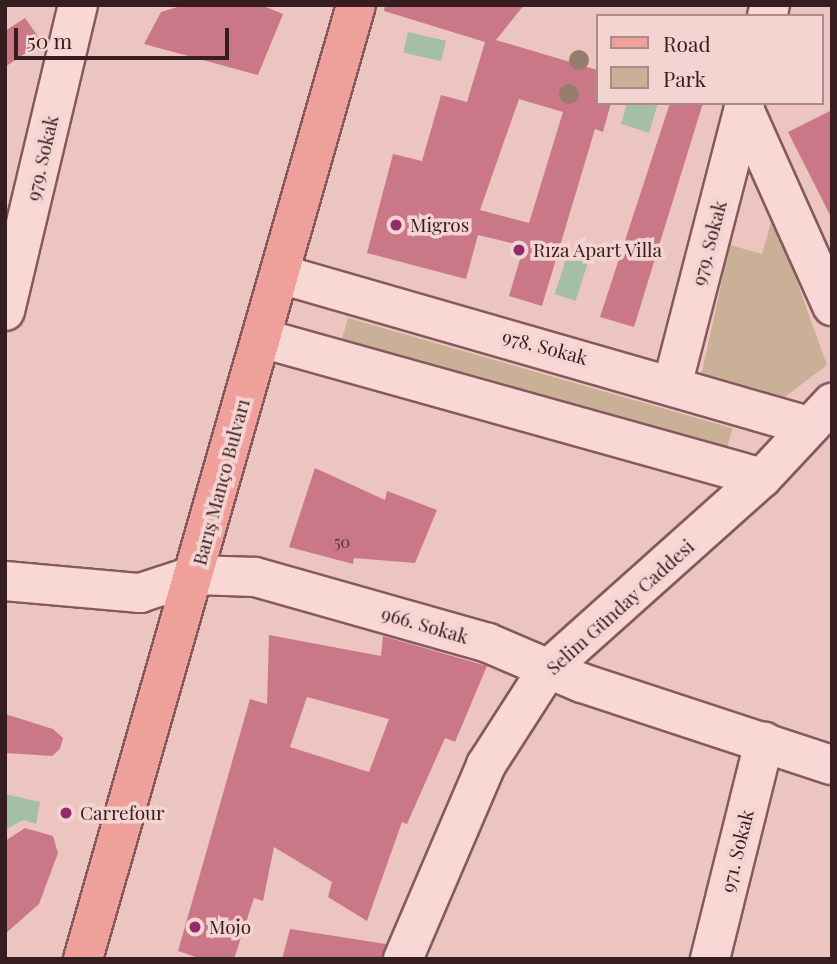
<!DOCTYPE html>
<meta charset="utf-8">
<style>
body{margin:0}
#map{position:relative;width:837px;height:964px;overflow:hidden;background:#ecc5c1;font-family:"Playfair Display",serif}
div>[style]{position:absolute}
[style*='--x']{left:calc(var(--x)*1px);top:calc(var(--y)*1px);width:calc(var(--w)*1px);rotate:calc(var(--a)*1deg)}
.green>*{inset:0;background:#cab096;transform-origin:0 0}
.water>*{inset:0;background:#a4bfa6;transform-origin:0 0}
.building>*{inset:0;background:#ca7888}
.roads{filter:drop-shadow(2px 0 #85595d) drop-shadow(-2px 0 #85595d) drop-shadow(0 2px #85595d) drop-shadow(0 -2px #85595d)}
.minor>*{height:38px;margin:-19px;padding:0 19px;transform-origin:19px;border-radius:19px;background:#f8d7d4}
.major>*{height:38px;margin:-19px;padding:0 19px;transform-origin:19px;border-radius:19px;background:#efa09a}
.trees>*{width:20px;height:20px;margin:-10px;border-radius:50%;background:#977c6b}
.dots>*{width:19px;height:19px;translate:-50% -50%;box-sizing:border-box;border:4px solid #f4d4d1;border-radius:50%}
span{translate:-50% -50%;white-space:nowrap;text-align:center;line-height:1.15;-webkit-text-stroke:7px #f4d4d1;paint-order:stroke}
.number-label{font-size:16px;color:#5a343a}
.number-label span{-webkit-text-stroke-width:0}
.street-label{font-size:19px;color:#351d20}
.poi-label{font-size:19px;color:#351d20}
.left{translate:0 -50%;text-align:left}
.frame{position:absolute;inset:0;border:7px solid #351d20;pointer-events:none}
.legend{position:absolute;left:596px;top:14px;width:228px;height:91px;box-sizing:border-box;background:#f4d4d1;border:2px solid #a88b8a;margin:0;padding:9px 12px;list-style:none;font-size:21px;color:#351d20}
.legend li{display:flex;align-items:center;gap:14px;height:35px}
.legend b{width:35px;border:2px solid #a88b8a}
.scale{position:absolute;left:14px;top:28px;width:215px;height:32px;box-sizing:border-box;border:4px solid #351d20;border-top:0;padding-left:9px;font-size:21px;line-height:24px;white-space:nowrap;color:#351d20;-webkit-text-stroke:5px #f4d4d1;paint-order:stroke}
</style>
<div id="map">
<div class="green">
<div style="clip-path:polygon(773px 215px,827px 365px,777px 403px,701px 376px,730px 245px,762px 254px)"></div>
<div style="left:348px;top:318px;width:400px;height:28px;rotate:16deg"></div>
</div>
<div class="water">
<div style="left:408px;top:32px;width:39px;height:21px;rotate:13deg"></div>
<div style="clip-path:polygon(627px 103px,658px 103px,649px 133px,621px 124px)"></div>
<div style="left:567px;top:256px;width:22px;height:40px;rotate:18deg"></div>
<div style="clip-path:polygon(5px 794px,40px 802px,36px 824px,23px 820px,5px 830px)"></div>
</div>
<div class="building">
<div style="clip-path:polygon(184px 5px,261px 5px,283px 14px,258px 75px,144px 44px,161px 12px)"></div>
<div style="clip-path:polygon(evenodd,385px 5px,524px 5px,496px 40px,597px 70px,597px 103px,611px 103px,603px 132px,595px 129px,542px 306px,509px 296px,524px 246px,478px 235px,466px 279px,367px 253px,393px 154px,422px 161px,441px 95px,467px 102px,485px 42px,384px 11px,385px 5px,519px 99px,563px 112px,529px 223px,480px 210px,519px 99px)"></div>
<div style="clip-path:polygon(25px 18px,42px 42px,5px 67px,5px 31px)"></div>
<div style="clip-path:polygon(670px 103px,703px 103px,634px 327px,600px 317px)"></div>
<div style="clip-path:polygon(832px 110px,832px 219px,788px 132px)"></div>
<div style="clip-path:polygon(315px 468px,385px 500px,387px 491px,437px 510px,415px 563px,354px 558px,353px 564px,289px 547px)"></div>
<div style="clip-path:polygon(evenodd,269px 635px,381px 656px,383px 636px,487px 666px,455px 742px,445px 738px,407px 824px,402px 822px,367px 921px,328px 897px,332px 882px,274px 847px,263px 901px,254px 898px,234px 959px,201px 959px,178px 951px,250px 699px,267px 704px,269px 635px,307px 697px,389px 719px,369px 772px,290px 747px,307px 697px)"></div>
<div style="clip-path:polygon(5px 714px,53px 729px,63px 738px,60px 749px,52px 756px,5px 753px)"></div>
<div style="clip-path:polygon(25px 828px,53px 836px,58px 853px,39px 904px,5px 934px,5px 841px)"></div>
<div style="clip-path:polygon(290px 929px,386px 944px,382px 959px,282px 959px)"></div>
</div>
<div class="roads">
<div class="minor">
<div style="--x:767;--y:16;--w:11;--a:-75"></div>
<div style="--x:744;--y:109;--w:216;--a:65.9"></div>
<div style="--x:280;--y:274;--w:549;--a:16.06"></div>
<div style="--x:5;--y:311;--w:315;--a:-76.6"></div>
<div style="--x:261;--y:338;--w:520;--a:15.61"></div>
<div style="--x:673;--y:382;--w:288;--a:-75.5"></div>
<div style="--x:5;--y:581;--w:136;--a:5.1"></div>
<div style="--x:140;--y:593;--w:58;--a:-18.1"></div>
<div style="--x:195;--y:575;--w:60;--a:1.9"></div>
<div style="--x:255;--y:577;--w:242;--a:15.8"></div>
<div style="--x:488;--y:643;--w:102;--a:23.1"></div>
<div style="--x:582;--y:683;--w:263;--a:18.2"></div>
<div style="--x:403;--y:959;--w:211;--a:-66.8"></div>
<div style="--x:486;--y:765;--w:113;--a:-57.3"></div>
<div style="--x:547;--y:670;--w:288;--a:-41.8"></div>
<div style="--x:762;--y:478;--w:103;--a:-47"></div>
<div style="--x:710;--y:959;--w:224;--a:-76"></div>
</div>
<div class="major">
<div style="--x:83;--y:959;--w:992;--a:-74.03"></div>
</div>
</div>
<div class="trees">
<div style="left:579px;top:60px"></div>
<div style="left:569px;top:94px"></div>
</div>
<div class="dots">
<div style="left:396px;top:225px;background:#922b6b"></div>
<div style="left:519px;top:250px;background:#922b6b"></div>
<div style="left:66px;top:813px;background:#922b6b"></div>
<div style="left:195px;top:927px;background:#922b6b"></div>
</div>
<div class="number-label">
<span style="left:342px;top:542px">50</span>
</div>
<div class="street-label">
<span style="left:42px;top:158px;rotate:-77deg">979. Sokak</span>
<span style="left:709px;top:243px;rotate:-75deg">979. Sokak</span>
<span style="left:545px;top:347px;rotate:15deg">978. Sokak</span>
<span style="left:221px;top:482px;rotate:-75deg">Barış Manço Bulvarı</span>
<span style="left:620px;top:607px;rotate:-42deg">Selim Günday Caddesi</span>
<span style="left:425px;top:625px;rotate:16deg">966. Sokak</span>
<span style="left:737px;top:851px;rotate:-76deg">971. Sokak</span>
</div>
<div class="poi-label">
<span class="left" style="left:410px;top:225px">Migros</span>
<span class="left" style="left:533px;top:250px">Rıza Apart Villa</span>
<span class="left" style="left:80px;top:813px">Carrefour</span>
<span class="left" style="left:209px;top:927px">Mojo</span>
</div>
<div class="frame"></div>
<ul class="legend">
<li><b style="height:9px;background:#efa09a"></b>Road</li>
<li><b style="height:19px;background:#cab096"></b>Park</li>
</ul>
<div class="scale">50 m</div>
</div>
